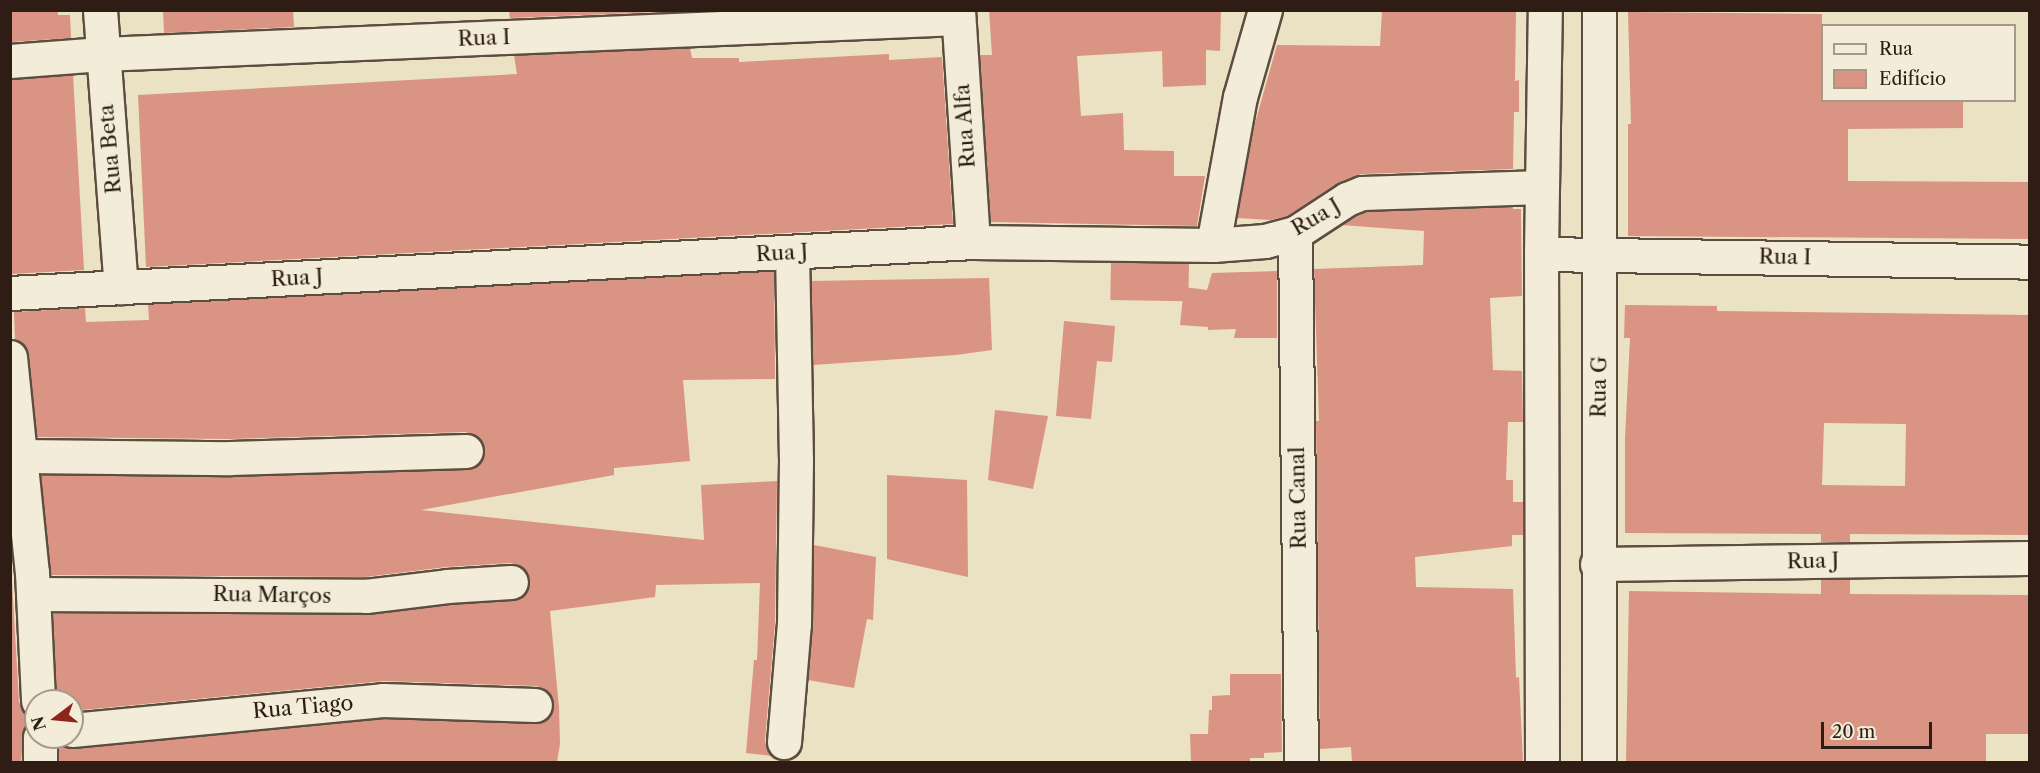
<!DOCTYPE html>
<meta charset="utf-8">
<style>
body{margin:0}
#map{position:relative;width:2040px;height:773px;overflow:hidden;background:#ebe1c3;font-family:"Libre Caslon Text",serif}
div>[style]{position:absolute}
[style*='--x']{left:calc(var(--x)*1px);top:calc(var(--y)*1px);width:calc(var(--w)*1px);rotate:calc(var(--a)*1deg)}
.building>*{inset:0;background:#d99483;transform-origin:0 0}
.roads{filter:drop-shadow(2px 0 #5d4d40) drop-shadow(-2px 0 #5d4d40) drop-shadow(0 2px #5d4d40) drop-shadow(0 -2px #5d4d40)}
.street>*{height:33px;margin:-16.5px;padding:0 16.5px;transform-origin:16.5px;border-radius:16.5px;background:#f2ecd8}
span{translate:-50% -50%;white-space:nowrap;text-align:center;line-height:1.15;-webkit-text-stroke:6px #f2ecd8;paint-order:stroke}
.street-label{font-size:21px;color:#2e1c15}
.frame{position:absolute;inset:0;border:12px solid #2e1c15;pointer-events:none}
.legend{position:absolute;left:1821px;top:24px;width:195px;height:78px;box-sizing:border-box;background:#f2ecd8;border:2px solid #a4998a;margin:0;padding:8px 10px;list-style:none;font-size:18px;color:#2e1c15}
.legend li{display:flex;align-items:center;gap:12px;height:30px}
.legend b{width:30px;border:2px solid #a4998a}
.north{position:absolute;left:24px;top:689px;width:60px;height:60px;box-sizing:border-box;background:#f2ecd8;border:2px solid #a4998a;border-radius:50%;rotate:254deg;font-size:16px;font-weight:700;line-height:24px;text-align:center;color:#2e1c15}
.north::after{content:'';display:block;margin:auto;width:21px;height:27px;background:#8f2418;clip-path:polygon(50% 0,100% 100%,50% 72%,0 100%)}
.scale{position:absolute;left:1821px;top:722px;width:111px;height:27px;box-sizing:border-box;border:3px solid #2e1c15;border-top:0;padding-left:8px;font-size:18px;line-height:21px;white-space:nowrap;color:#2e1c15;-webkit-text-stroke:4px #f2ecd8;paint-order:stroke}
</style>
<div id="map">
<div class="building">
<div style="clip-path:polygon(10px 10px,58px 10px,58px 15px,70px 15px,71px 38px,10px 42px)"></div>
<div style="clip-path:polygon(163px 10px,293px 10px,294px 27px,164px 33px)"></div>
<div style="clip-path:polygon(509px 10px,684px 10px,684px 11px,510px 18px)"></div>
<div style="clip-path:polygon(989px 10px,1221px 10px,1220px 51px,1206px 50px,1206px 85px,1163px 87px,1162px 51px,1077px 56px,1081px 116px,1123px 113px,1124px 150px,1174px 151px,1174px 176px,1205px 176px,1197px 226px,991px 222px,980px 55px,992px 55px)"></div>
<div style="clip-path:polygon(1382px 10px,1516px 10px,1515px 81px,1519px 80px,1519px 112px,1514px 112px,1513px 169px,1361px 174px,1337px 183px,1287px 216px,1271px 220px,1237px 218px,1255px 123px,1277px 45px,1380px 46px)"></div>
<div style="clip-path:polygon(1628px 12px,1822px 14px,1822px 100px,1963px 100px,1963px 128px,1848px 129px,1848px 181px,2030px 182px,2030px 239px,1628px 236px,1628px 124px,1631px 124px)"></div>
<div style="clip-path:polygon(690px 48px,692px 58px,739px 58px,739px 62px,889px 54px,889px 60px,942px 57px,953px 224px,146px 267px,138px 95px,517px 74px,514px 55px)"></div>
<div style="clip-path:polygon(73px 75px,84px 270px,10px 274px,10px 80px)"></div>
<div style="clip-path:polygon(1513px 207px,1513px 209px,1521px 209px,1522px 296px,1490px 298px,1493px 370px,1522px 371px,1523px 422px,1508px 422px,1506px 480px,1513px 480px,1513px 502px,1523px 502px,1523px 535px,1512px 535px,1512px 546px,1415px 557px,1416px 587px,1513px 589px,1516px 678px,1519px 677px,1523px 762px,1352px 762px,1351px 747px,1320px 749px,1316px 421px,1319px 421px,1314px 269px,1423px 265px,1424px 231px,1341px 225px,1366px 212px)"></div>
<div style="left:1111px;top:262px;width:78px;height:38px;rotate:1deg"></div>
<div style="clip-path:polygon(774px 271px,775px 379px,683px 380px,690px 461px,614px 468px,614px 475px,421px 510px,704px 540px,701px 485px,777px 481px,775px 623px,765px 740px,767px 749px,772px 756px,746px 753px,754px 660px,757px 660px,760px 583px,656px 585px,655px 597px,550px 611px,559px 708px,560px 744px,557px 762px,59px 762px,59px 743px,74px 749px,384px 719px,534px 724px,543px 722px,551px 715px,554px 705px,552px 697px,545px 689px,536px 686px,384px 681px,72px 711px,72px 701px,57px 701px,53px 613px,368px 615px,449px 605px,513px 601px,521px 598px,527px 591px,530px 580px,526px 571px,520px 566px,510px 563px,446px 567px,365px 577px,51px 575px,41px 475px,231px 477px,467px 470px,475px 467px,482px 460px,485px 450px,482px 442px,475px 435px,465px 432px,230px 439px,37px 437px,29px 355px,25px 346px,15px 339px,14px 312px,85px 308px,86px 322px,149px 320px,148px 304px)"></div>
<div style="clip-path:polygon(1277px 271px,1277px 338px,1234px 338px,1236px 329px,1208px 330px,1208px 327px,1180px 325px,1184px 287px,1207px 290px,1212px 273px)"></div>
<div style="clip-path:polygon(989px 278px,992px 350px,956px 355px,813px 365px,811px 281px)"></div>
<div style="clip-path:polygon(evenodd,1625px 305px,1717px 306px,1717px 311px,2030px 315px,2030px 535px,1850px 534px,1850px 542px,1821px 542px,1821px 534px,1625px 533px,1625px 438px,1630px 338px,1624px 338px,1625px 305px,1824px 423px,1906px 424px,1905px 486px,1822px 485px,1824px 423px)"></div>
<div style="clip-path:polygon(1064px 321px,1115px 326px,1112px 362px,1097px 361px,1091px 419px,1056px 416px)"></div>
<div style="clip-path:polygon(995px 410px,1048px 416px,1033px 489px,988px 480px)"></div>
<div style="clip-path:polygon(887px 475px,967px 480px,968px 577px,887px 559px)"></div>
<div style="clip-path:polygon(814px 545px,876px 557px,873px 620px,867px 619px,854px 688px,808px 680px,813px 624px)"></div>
<div style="clip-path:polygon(10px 546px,19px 702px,23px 712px,36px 719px,24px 728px,21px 762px,10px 762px)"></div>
<div style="clip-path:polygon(1850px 579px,1850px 594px,2030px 595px,2030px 734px,1986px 734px,1986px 762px,1626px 762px,1629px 591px,1821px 594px,1821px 580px)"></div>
<div style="clip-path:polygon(1230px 674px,1281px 674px,1282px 752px,1264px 753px,1264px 758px,1250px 758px,1250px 762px,1191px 762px,1190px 734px,1208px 734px,1209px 710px,1212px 710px,1212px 696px,1230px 695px)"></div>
</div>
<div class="roads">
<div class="street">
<div style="--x:100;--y:10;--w:278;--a:85.7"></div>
<div style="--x:958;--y:10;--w:232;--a:86.3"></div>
<div style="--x:1599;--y:10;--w:752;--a:90"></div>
<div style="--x:10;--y:61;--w:92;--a:-4.4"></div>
<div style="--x:102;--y:54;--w:857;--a:-2.41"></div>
<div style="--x:1295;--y:233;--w:529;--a:89.35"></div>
<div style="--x:1213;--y:245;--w:150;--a:-79.7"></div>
<div style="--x:1240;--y:97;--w:91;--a:-74"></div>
<div style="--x:1541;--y:254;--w:489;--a:0.9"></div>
<div style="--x:10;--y:293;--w:964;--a:-3.03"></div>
<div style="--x:973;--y:242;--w:240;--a:0.7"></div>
<div style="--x:1213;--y:245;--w:52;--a:-4.4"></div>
<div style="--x:1265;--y:241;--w:31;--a:-15"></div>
<div style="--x:1295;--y:233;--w:62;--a:-33.2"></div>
<div style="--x:1347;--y:199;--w:16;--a:-22"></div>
<div style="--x:1362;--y:193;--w:180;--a:-1.9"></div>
<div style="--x:10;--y:357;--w:216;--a:84.2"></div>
<div style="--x:32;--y:572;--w:129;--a:87.3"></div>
<div style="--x:22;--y:456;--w:208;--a:0.6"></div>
<div style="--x:230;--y:458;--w:236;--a:-1.7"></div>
<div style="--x:1597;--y:564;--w:433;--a:-0.8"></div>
<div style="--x:33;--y:594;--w:333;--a:0.3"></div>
<div style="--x:366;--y:596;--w:82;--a:-7"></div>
<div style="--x:447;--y:586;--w:64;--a:-3.6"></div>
<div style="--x:72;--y:730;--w:312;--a:-5.5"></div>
<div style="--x:383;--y:700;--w:152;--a:1.9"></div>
<div style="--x:784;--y:742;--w:118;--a:-85.2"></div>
<div style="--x:794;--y:624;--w:164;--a:-89.3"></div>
<div style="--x:796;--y:460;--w:208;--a:-91.1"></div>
<div style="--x:40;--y:762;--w:25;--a:-90"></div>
<div style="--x:1542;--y:762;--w:508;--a:-90.11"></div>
<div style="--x:1541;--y:254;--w:244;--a:-89.1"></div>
</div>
</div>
<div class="street-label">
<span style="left:484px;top:38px;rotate:-2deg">Rua I</span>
<span style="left:965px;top:126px;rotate:-94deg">Rua Alfa</span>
<span style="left:110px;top:149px;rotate:-95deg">Rua Beta</span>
<span style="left:1316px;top:217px;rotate:-30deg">Rua J</span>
<span style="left:782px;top:253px;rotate:-3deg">Rua J</span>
<span style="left:1785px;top:257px;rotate:1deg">Rua I</span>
<span style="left:297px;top:278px;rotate:-3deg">Rua J</span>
<span style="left:1599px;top:387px;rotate:-89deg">Rua G</span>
<span style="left:1298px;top:498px;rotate:-91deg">Rua Canal</span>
<span style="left:1813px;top:561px;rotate:-1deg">Rua J</span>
<span style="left:272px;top:595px;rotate:1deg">Rua Marços</span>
<span style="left:303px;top:707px;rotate:-5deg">Rua Tiago</span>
</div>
<div class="frame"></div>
<ul class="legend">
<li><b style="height:8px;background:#f2ecd8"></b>Rua</li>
<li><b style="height:16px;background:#d99483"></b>Edifício</li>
</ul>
<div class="north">N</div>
<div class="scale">20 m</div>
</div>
